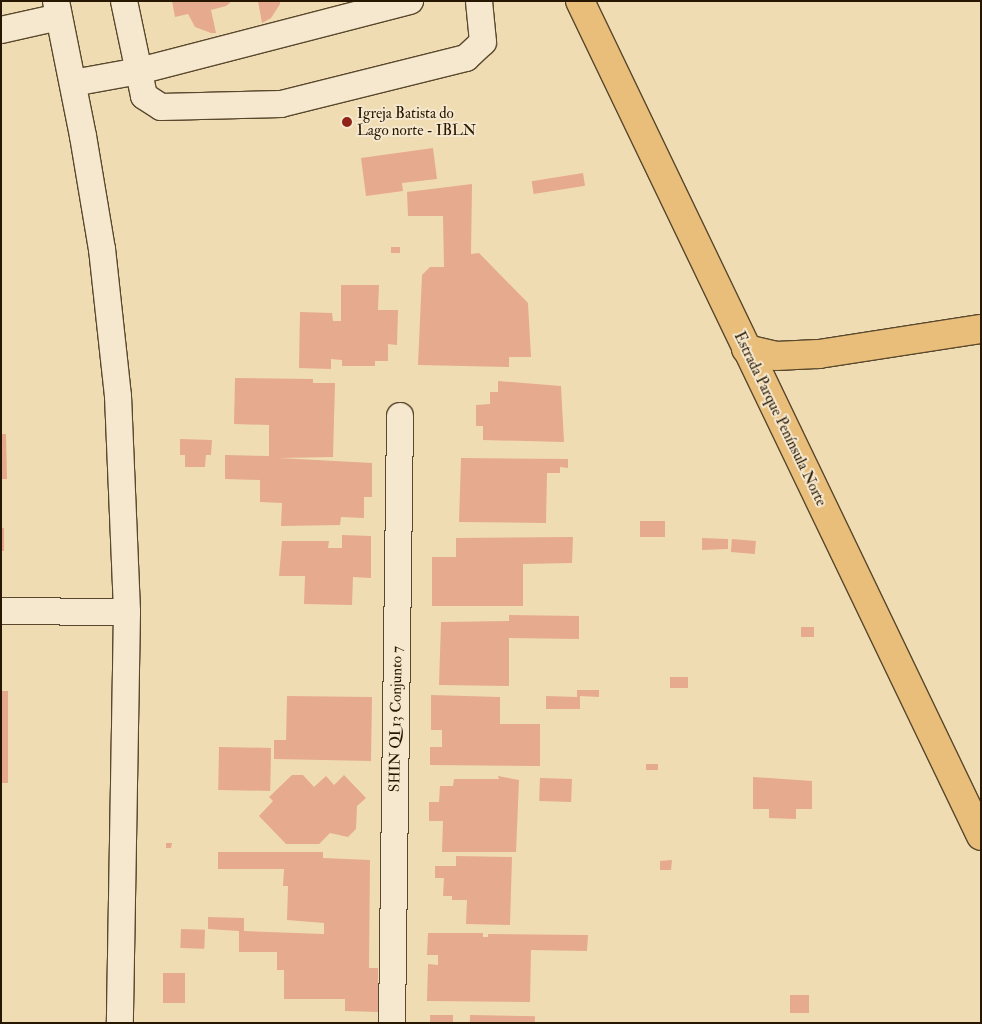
<!DOCTYPE html>
<meta charset="utf-8">
<style>
body{margin:0}
#map{position:relative;width:982px;height:1024px;overflow:hidden;background:#f0dcb3;font-family:"IM FELL Double Pica",serif}
div>[style]{position:absolute}
[style*='--x']{left:calc(var(--x)*1px);top:calc(var(--y)*1px);width:calc(var(--w)*1px);rotate:calc(var(--a)*1deg)}
.building>*{inset:0;background:#e6aa8e;transform-origin:0 0}
.roads{filter:drop-shadow(1px 0 #59482d) drop-shadow(-1px 0 #59482d) drop-shadow(0 1px #59482d) drop-shadow(0 -1px #59482d)}
.minor>*{height:26px;margin:-13px;padding:0 13px;transform-origin:13px;border-radius:13px;background:#f5e8ce}
.major>*{height:28px;margin:-14px;padding:0 14px;transform-origin:14px;border-radius:14px;background:#e8be7a}
.dots>*{width:14px;height:14px;translate:-50% -50%;box-sizing:border-box;border:2px solid #f5e8ce;border-radius:50%}
span{translate:-50% -50%;white-space:nowrap;text-align:center;line-height:1.15;-webkit-text-stroke:4px #f5e8ce;paint-order:stroke}
.poi-label{font-size:15px;color:#271600}
.left{translate:0 -50%;text-align:left}
.street-label{font-size:15px;color:#271600}
.frame{position:absolute;inset:0;border:2px solid #271600;pointer-events:none}
</style>
<div id="map">
<div class="building">
<div style="clip-path:polygon(172px 1px,232px 1px,226px 6px,211px 10px,216px 33px,211px 33px,195px 27px,188px 14px,175px 17px)"></div>
<div style="clip-path:polygon(258px 1px,280px 1px,280px 4px,271px 18px,262px 23px)"></div>
<div style="clip-path:polygon(433px 148px,437px 179px,402px 183px,403px 191px,366px 196px,361px 158px)"></div>
<div style="left:583px;top:173px;width:13px;height:52px;rotate:81deg"></div>
<div style="clip-path:polygon(472px 184px,471px 254px,479px 253px,528px 303px,531px 357px,509px 357px,509px 367px,418px 365px,422px 275px,430px 267px,444px 267px,443px 216px,408px 216px,407px 192px)"></div>
<div style="left:391px;top:247px;width:9px;height:6px"></div>
<div style="clip-path:polygon(341px 285px,379px 285px,378px 310px,398px 310px,397px 345px,388px 344px,388px 361px,375px 361px,375px 366px,342px 366px,342px 360px,331px 359px,331px 369px,299px 368px,300px 312px,332px 313px,333px 321px,341px 321px)"></div>
<div style="clip-path:polygon(235px 378px,313px 379px,313px 383px,335px 383px,333px 457px,279px 458px,372px 463px,372px 497px,364px 497px,364px 518px,341px 517px,340px 525px,281px 526px,282px 503px,260px 502px,260px 480px,225px 479px,225px 455px,269px 456px,269px 425px,234px 424px)"></div>
<div style="clip-path:polygon(498px 381px,561px 386px,564px 442px,483px 440px,483px 426px,476px 426px,476px 405px,490px 404px,490px 392px,498px 392px)"></div>
<div style="clip-path:polygon(1px 434px,6px 434px,7px 479px,1px 479px)"></div>
<div style="clip-path:polygon(180px 439px,212px 440px,211px 455px,206px 455px,205px 467px,185px 467px,185px 455px,180px 455px)"></div>
<div style="clip-path:polygon(461px 458px,568px 459px,568px 468px,560px 467px,560px 473px,547px 473px,546px 523px,459px 522px)"></div>
<div style="left:640px;top:521px;width:25px;height:16px"></div>
<div style="left:1px;top:528px;width:3px;height:23px"></div>
<div style="clip-path:polygon(342px 535px,371px 536px,371px 578px,353px 577px,352px 605px,304px 604px,305px 576px,279px 576px,282px 541px,329px 541px,328px 548px,342px 548px)"></div>
<div style="clip-path:polygon(573px 537px,572px 563px,523px 564px,523px 606px,432px 606px,432px 557px,456px 557px,456px 538px)"></div>
<div style="clip-path:polygon(702px 538px,728px 539px,728px 549px,702px 550px)"></div>
<div style="left:732px;top:539px;width:24px;height:13px;rotate:5deg"></div>
<div style="clip-path:polygon(509px 615px,579px 616px,579px 639px,509px 638px,509px 686px,439px 685px,441px 622px,509px 621px)"></div>
<div style="left:801px;top:627px;width:13px;height:10px"></div>
<div style="left:670px;top:677px;width:18px;height:11px"></div>
<div style="clip-path:polygon(577px 690px,599px 690px,599px 697px,580px 696px,580px 709px,546px 709px,546px 696px,577px 697px)"></div>
<div style="left:1px;top:691px;width:7px;height:92px"></div>
<div style="clip-path:polygon(431px 695px,500px 697px,500px 724px,540px 724px,540px 766px,430px 765px,430px 747px,442px 747px,442px 730px,431px 730px)"></div>
<div style="clip-path:polygon(287px 696px,372px 697px,371px 761px,274px 759px,274px 740px,286px 740px)"></div>
<div style="left:219px;top:747px;width:52px;height:43px;rotate:1deg"></div>
<div style="left:646px;top:764px;width:12px;height:6px"></div>
<div style="clip-path:polygon(292px 775px,303px 775px,314px 787px,326px 776px,334px 785px,344px 775px,366px 798px,357px 806px,356px 829px,348px 837px,330px 833px,319px 844px,286px 844px,259px 816px,273px 801px,269px 797px)"></div>
<div style="clip-path:polygon(498px 776px,519px 780px,516px 852px,442px 852px,443px 821px,429px 821px,429px 802px,439px 802px,440px 786px,453px 786px,454px 779px,499px 779px)"></div>
<div style="clip-path:polygon(753px 777px,812px 781px,812px 809px,796px 809px,796px 819px,769px 818px,769px 809px,753px 809px)"></div>
<div style="left:540px;top:778px;width:32px;height:23px;rotate:2deg"></div>
<div style="clip-path:polygon(166px 843px,172px 843px,171px 848px,166px 848px)"></div>
<div style="clip-path:polygon(218px 852px,323px 852px,323px 858px,370px 860px,369px 968px,378px 968px,378px 1012px,345px 1011px,345px 999px,284px 999px,284px 970px,277px 970px,277px 952px,239px 952px,239px 931px,208px 929px,208px 917px,244px 918px,244px 931px,324px 934px,324px 923px,287px 920px,288px 886px,283px 886px,284px 869px,218px 869px)"></div>
<div style="clip-path:polygon(456px 856px,512px 857px,510px 925px,466px 924px,467px 900px,452px 900px,452px 896px,443px 896px,444px 878px,435px 878px,435px 866px,456px 866px)"></div>
<div style="clip-path:polygon(672px 860px,671px 870px,660px 870px,660px 861px)"></div>
<div style="left:181px;top:929px;width:24px;height:19px;rotate:2deg"></div>
<div style="clip-path:polygon(428px 933px,483px 933px,483px 937px,488px 937px,488px 934px,588px 935px,587px 951px,531px 950px,530px 1002px,427px 1001px,428px 964px,438px 965px,438px 955px,427px 955px)"></div>
<div style="left:163px;top:973px;width:22px;height:30px"></div>
<div style="left:790px;top:995px;width:19px;height:18px"></div>
<div style="left:430px;top:1015px;width:23px;height:8px"></div>
<div style="left:470px;top:1015px;width:65px;height:8px;rotate:1deg"></div>
</div>
<div class="roads">
<div class="minor">
<div style="--x:56;--y:1;--w:138;--a:78.7"></div>
<div style="--x:83;--y:136;--w:115;--a:80.5"></div>
<div style="--x:102;--y:249;--w:148;--a:83.8"></div>
<div style="--x:118;--y:396;--w:216;--a:87.6"></div>
<div style="--x:127;--y:612;--w:411;--a:91"></div>
<div style="--x:124;--y:1;--w:97;--a:78.1"></div>
<div style="--x:144;--y:96;--w:20;--a:33"></div>
<div style="--x:161;--y:107;--w:120;--a:-1.4"></div>
<div style="--x:281;--y:104;--w:191;--a:-14"></div>
<div style="--x:466;--y:58;--w:23;--a:-43"></div>
<div style="--x:483;--y:42;--w:41;--a:-95.6"></div>
<div style="--x:1;--y:30;--w:59;--a:-12.6"></div>
<div style="--x:73;--y:83;--w:67;--a:-10.3"></div>
<div style="--x:139;--y:71;--w:280;--a:-14.5"></div>
<div style="--x:1;--y:611;--w:126;--a:0.5"></div>
<div style="--x:392;--y:1023;--w:607;--a:-89.24"></div>
</div>
<div class="major">
<div style="--x:580;--y:1;--w:926;--a:64.35"></div>
<div style="--x:746;--y:349;--w:31;--a:13"></div>
<div style="--x:776;--y:356;--w:43;--a:-2.7"></div>
<div style="--x:819;--y:354;--w:164;--a:-8.8"></div>
</div>
</div>
<div class="dots">
<div style="left:347px;top:122px;background:#8f2418"></div>
</div>
<div class="poi-label">
<span class="left" style="left:357px;top:122px">Igreja Batista do<br>Lago norte - IBLN</span>
</div>
<div class="street-label">
<span style="left:780px;top:419px;rotate:64deg">Estrada Parque Península Norte</span>
<span style="left:396px;top:719px;rotate:-89deg">SHIN QI 13 Conjunto 7</span>
</div>
<div class="frame"></div>
</div>
